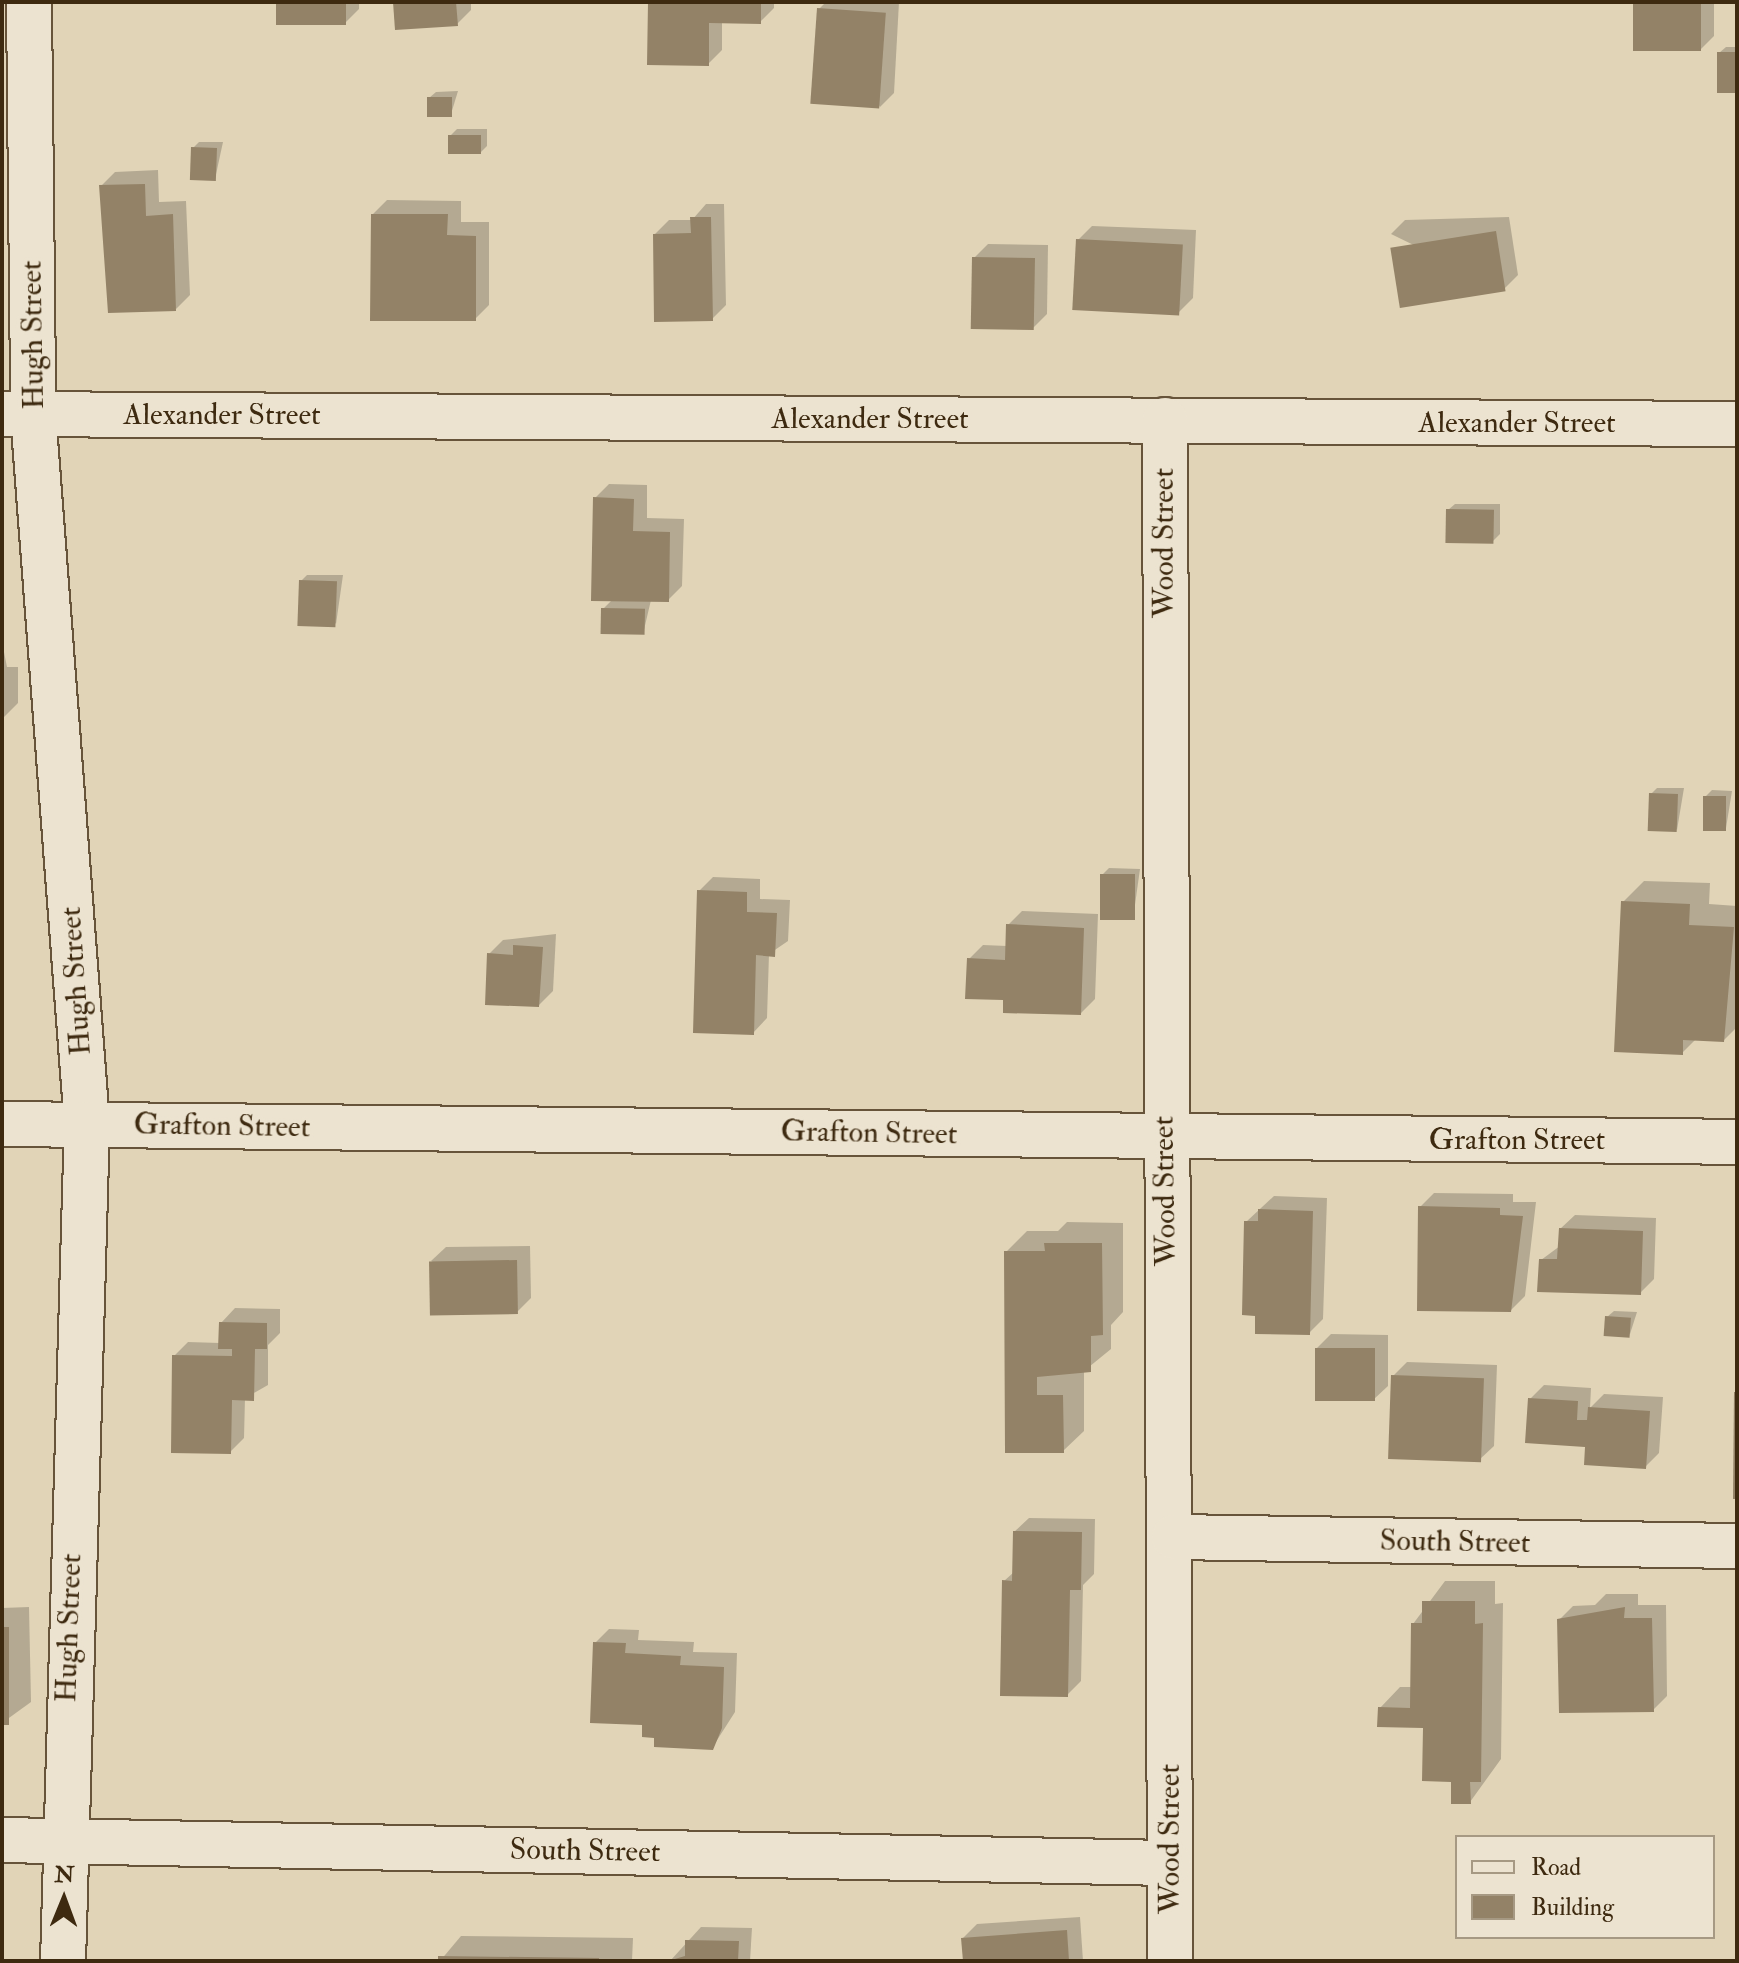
<!DOCTYPE html>
<style>
body{margin:0}
#map{position:relative;width:1739px;height:1963px;overflow:hidden;background:#e1d4b7;font-family:"IM FELL Double Pica",serif}
div>[style]{position:absolute}
[style*='--x']{left:calc(var(--x)*1px);top:calc(var(--y)*1px);width:calc(var(--w)*1px);rotate:calc(var(--a)*1deg)}
.shadow>*{inset:0;background:#0003}
.building>*{inset:0;background:#938267;transform-origin:0 0}
.roads{filter:drop-shadow(2px 0 #67543a) drop-shadow(-2px 0 #67543a) drop-shadow(0 2px #67543a) drop-shadow(0 -2px #67543a)}
.minor>*{height:44px;margin:-22px;padding:0 22px;transform-origin:22px;border-radius:22px;background:#ece3d0}
span{translate:-50% -50%;white-space:nowrap;text-align:center;line-height:1.15;-webkit-text-stroke:7px #ece3d0;paint-order:stroke}
.street-label{font-size:30px;color:#3e2a10}
.frame{position:absolute;inset:0;border:4px solid #3e2a10;pointer-events:none}
.legend{position:absolute;left:1455px;top:1835px;width:260px;height:104px;box-sizing:border-box;background:#ece3d0;border:2px solid #a69983;margin:0;padding:10px 14px;list-style:none;font-size:24px;color:#3e2a10}
.legend li{display:flex;align-items:center;gap:16px;height:40px}
.legend b{width:40px;border:2px solid #a69983}
.north{position:absolute;left:24px;top:1859px;width:80px;height:80px;-webkit-text-stroke:6px #ece3d0;paint-order:stroke;rotate:1deg;font-size:22px;font-weight:700;line-height:32px;text-align:center;color:#3e2a10}
.north::after{content:'';display:block;margin:auto;width:28px;height:36px;background:#3e2a10;clip-path:polygon(50% 0,100% 100%,50% 72%,0 100%)}
</style>
<div id="map">
<div class="shadow">
<div style="clip-path:polygon(278px 2px,359px 2px,359px 9px,345px 23px)"></div>
<div style="clip-path:polygon(395px 2px,471px 2px,471px 10px,457px 24px)"></div>
<div style="clip-path:polygon(650px 2px,774px 2px,774px 8px,760px 22px,722px 21px,722px 50px,708px 64px)"></div>
<div style="clip-path:polygon(826px 2px,899px 2px,894px 93px,880px 107px,819px 9px)"></div>
<div style="clip-path:polygon(1635px 2px,1714px 2px,1714px 36px,1700px 50px)"></div>
<div style="clip-path:polygon(1726px 47px,1737px 47px,1737px 91px,1719px 53px)"></div>
<div style="clip-path:polygon(458px 91px,451px 114px,429px 98px,436px 92px)"></div>
<div style="clip-path:polygon(457px 129px,487px 129px,487px 146px,480px 153px,450px 136px)"></div>
<div style="clip-path:polygon(199px 142px,223px 142px,215px 179px,193px 148px)"></div>
<div style="clip-path:polygon(158px 170px,159px 202px,186px 201px,190px 295px,176px 309px,101px 186px,115px 172px)"></div>
<div style="clip-path:polygon(387px 200px,461px 201px,461px 222px,489px 222px,489px 305px,475px 319px,373px 214px)"></div>
<div style="clip-path:polygon(706px 204px,724px 204px,726px 305px,712px 319px,655px 234px,669px 220px,692px 220px)"></div>
<div style="clip-path:polygon(1509px 217px,1518px 275px,1504px 289px,1391px 234px,1405px 220px)"></div>
<div style="clip-path:polygon(1092px 226px,1196px 230px,1193px 298px,1179px 312px,1078px 240px)"></div>
<div style="clip-path:polygon(988px 244px,1048px 245px,1047px 314px,1033px 328px,974px 258px)"></div>
<div style="clip-path:polygon(609px 484px,647px 485px,647px 518px,684px 519px,682px 586px,668px 600px,651px 600px,643px 634px,603px 609px,613px 599px,595px 498px)"></div>
<div style="clip-path:polygon(1455px 504px,1500px 504px,1500px 534px,1493px 541px,1448px 510px)"></div>
<div style="clip-path:polygon(307px 575px,343px 575px,336px 624px,301px 581px)"></div>
<div style="clip-path:polygon(2px 642px,7px 667px,18px 667px,18px 703px,4px 717px)"></div>
<div style="clip-path:polygon(1657px 788px,1684px 788px,1677px 830px,1651px 794px)"></div>
<div style="clip-path:polygon(1712px 790px,1732px 791px,1726px 828px,1705px 797px)"></div>
<div style="clip-path:polygon(1109px 868px,1140px 869px,1133px 919px,1102px 875px)"></div>
<div style="clip-path:polygon(713px 877px,760px 879px,760px 899px,790px 900px,788px 941px,769px 954px,767px 1018px,753px 1033px,699px 891px)"></div>
<div style="clip-path:polygon(1644px 881px,1710px 883px,1709px 904px,1737px 906px,1737px 1027px,1724px 1040px,1696px 1039px,1682px 1053px,1623px 902px)"></div>
<div style="clip-path:polygon(1022px 911px,1098px 914px,1095px 999px,1081px 1013px,1005px 998px,969px 959px,983px 945px,1007px 946px,1008px 925px)"></div>
<div style="clip-path:polygon(556px 934px,553px 991px,539px 1005px,489px 954px,503px 940px)"></div>
<div style="clip-path:polygon(1434px 1193px,1513px 1194px,1513px 1202px,1536px 1202px,1525px 1296px,1511px 1310px,1420px 1207px)"></div>
<div style="clip-path:polygon(1274px 1196px,1327px 1198px,1323px 1319px,1309px 1333px,1257px 1314px,1246px 1222px)"></div>
<div style="clip-path:polygon(1575px 1215px,1656px 1218px,1654px 1279px,1640px 1293px,1541px 1260px,1560px 1246px,1560px 1229px)"></div>
<div style="clip-path:polygon(1067px 1222px,1123px 1223px,1123px 1312px,1111px 1325px,1111px 1349px,1084px 1371px,1084px 1431px,1063px 1451px,1007px 1451px,1006px 1252px,1027px 1231px,1058px 1231px)"></div>
<div style="clip-path:polygon(530px 1246px,531px 1298px,517px 1312px,431px 1261px,446px 1247px)"></div>
<div style="clip-path:polygon(235px 1308px,280px 1309px,280px 1333px,268px 1345px,268px 1385px,245px 1398px,244px 1438px,230px 1452px,174px 1356px,188px 1342px,220px 1343px,221px 1323px)"></div>
<div style="clip-path:polygon(1614px 1311px,1637px 1312px,1630px 1334px,1607px 1317px)"></div>
<div style="clip-path:polygon(1331px 1334px,1388px 1335px,1388px 1386px,1373px 1400px,1317px 1348px)"></div>
<div style="clip-path:polygon(1407px 1362px,1497px 1365px,1494px 1446px,1479px 1460px,1393px 1376px)"></div>
<div style="clip-path:polygon(1544px 1385px,1591px 1388px,1590px 1408px,1604px 1394px,1663px 1397px,1659px 1453px,1645px 1467px,1587px 1445px,1530px 1399px)"></div>
<div style="clip-path:polygon(1029px 1518px,1095px 1519px,1094px 1574px,1083px 1585px,1081px 1681px,1067px 1695px,1004px 1581px,1014px 1572px,1014px 1532px)"></div>
<div style="clip-path:polygon(1445px 1581px,1495px 1581px,1495px 1604px,1503px 1603px,1501px 1759px,1470px 1802px,1425px 1726px,1380px 1708px,1400px 1687px,1413px 1687px,1413px 1624px)"></div>
<div style="clip-path:polygon(1606px 1594px,1638px 1594px,1638px 1605px,1666px 1605px,1667px 1696px,1653px 1710px,1559px 1620px,1573px 1606px,1595px 1605px)"></div>
<div style="clip-path:polygon(29px 1607px,31px 1702px,2px 1723px,2px 1608px)"></div>
<div style="clip-path:polygon(609px 1629px,639px 1630px,638px 1640px,694px 1642px,693px 1652px,737px 1653px,735px 1712px,712px 1748px,656px 1736px,645px 1723px,595px 1643px)"></div>
<div style="clip-path:polygon(1080px 1917px,1083px 1961px,968px 1961px,963px 1938px,977px 1924px)"></div>
<div style="clip-path:polygon(701px 1927px,752px 1928px,750px 1961px,670px 1961px)"></div>
<div style="clip-path:polygon(461px 1936px,633px 1938px,632px 1961px,440px 1961px)"></div>
</div>
<div class="building">
<div style="left:276px;top:2px;width:70px;height:23px"></div>
<div style="clip-path:polygon(393px 2px,456px 2px,458px 26px,395px 30px)"></div>
<div style="clip-path:polygon(648px 2px,761px 2px,761px 24px,709px 23px,709px 66px,647px 65px)"></div>
<div style="left:1633px;top:2px;width:68px;height:49px"></div>
<div style="left:817px;top:8px;width:69px;height:96px;rotate:4deg"></div>
<div style="left:1737px;top:52px;width:41px;height:20px;rotate:90deg"></div>
<div style="left:427px;top:97px;width:25px;height:20px"></div>
<div style="left:448px;top:135px;width:33px;height:19px"></div>
<div style="left:191px;top:147px;width:26px;height:33px;rotate:2deg"></div>
<div style="clip-path:polygon(145px 184px,146px 216px,173px 214px,176px 311px,108px 313px,99px 185px)"></div>
<div style="clip-path:polygon(371px 214px,448px 214px,447px 235px,476px 236px,476px 321px,370px 321px)"></div>
<div style="clip-path:polygon(690px 217px,711px 217px,713px 321px,654px 322px,653px 234px,691px 233px)"></div>
<div style="left:1496px;top:231px;width:61px;height:107px;rotate:81deg"></div>
<div style="left:1076px;top:239px;width:107px;height:71px;rotate:3deg"></div>
<div style="left:972px;top:257px;width:63px;height:72px;rotate:1deg"></div>
<div style="clip-path:polygon(593px 497px,634px 499px,633px 531px,670px 532px,669px 602px,591px 601px)"></div>
<div style="left:1446px;top:509px;width:48px;height:34px;rotate:1deg"></div>
<div style="left:299px;top:580px;width:38px;height:46px;rotate:2deg"></div>
<div style="left:601px;top:608px;width:44px;height:26px;rotate:1deg"></div>
<div style="left:1649px;top:793px;width:29px;height:38px;rotate:2deg"></div>
<div style="left:1703px;top:796px;width:23px;height:35px"></div>
<div style="left:1100px;top:874px;width:35px;height:46px"></div>
<div style="clip-path:polygon(697px 890px,747px 892px,747px 912px,777px 913px,775px 957px,756px 955px,754px 1035px,693px 1033px)"></div>
<div style="clip-path:polygon(1621px 901px,1690px 904px,1689px 925px,1734px 927px,1724px 1042px,1683px 1040px,1683px 1055px,1614px 1052px)"></div>
<div style="clip-path:polygon(1006px 924px,1084px 928px,1081px 1015px,1003px 1013px,1003px 1000px,965px 999px,967px 958px,1005px 960px)"></div>
<div style="clip-path:polygon(513px 945px,543px 947px,539px 1007px,485px 1005px,487px 953px,513px 955px)"></div>
<div style="clip-path:polygon(1418px 1206px,1500px 1208px,1500px 1215px,1523px 1216px,1511px 1312px,1417px 1311px)"></div>
<div style="clip-path:polygon(1258px 1209px,1313px 1211px,1310px 1335px,1255px 1334px,1255px 1316px,1242px 1315px,1244px 1221px,1258px 1221px)"></div>
<div style="clip-path:polygon(1559px 1228px,1643px 1231px,1641px 1295px,1537px 1292px,1539px 1259px,1557px 1259px)"></div>
<div style="clip-path:polygon(1044px 1243px,1102px 1243px,1103px 1335px,1091px 1336px,1091px 1372px,1037px 1377px,1037px 1395px,1063px 1395px,1064px 1453px,1005px 1453px,1004px 1251px,1045px 1251px)"></div>
<div style="left:517px;top:1260px;width:54px;height:88px;rotate:89deg"></div>
<div style="left:1605px;top:1316px;width:26px;height:20px;rotate:4deg"></div>
<div style="clip-path:polygon(219px 1322px,267px 1323px,267px 1349px,255px 1349px,254px 1401px,232px 1400px,231px 1454px,171px 1453px,172px 1355px,232px 1356px,232px 1349px,218px 1349px)"></div>
<div style="left:1315px;top:1348px;width:60px;height:53px"></div>
<div style="left:1391px;top:1375px;width:93px;height:84px;rotate:2deg"></div>
<div style="clip-path:polygon(1734px 1392px,1737px 1392px,1737px 1499px,1733px 1499px)"></div>
<div style="clip-path:polygon(1528px 1398px,1578px 1401px,1577px 1420px,1587px 1420px,1588px 1407px,1650px 1411px,1646px 1469px,1584px 1465px,1585px 1447px,1525px 1443px)"></div>
<div style="clip-path:polygon(1013px 1531px,1082px 1532px,1081px 1590px,1070px 1590px,1068px 1697px,1000px 1696px,1002px 1580px,1012px 1581px)"></div>
<div style="clip-path:polygon(1422px 1601px,1475px 1601px,1475px 1624px,1483px 1623px,1481px 1782px,1470px 1782px,1471px 1804px,1451px 1804px,1451px 1782px,1422px 1781px,1423px 1728px,1377px 1727px,1378px 1707px,1410px 1708px,1411px 1623px,1422px 1623px)"></div>
<div style="clip-path:polygon(1625px 1607px,1624px 1618px,1652px 1618px,1654px 1712px,1559px 1713px,1557px 1619px)"></div>
<div style="left:2px;top:1627px;width:7px;height:98px"></div>
<div style="clip-path:polygon(593px 1642px,626px 1643px,625px 1653px,681px 1656px,680px 1665px,724px 1667px,722px 1728px,713px 1750px,654px 1747px,654px 1738px,642px 1737px,642px 1725px,590px 1723px)"></div>
<div style="clip-path:polygon(1067px 1930px,1069px 1961px,963px 1961px,961px 1938px)"></div>
<div style="clip-path:polygon(685px 1940px,739px 1941px,738px 1961px,668px 1961px,685px 1956px)"></div>
<div style="clip-path:polygon(438px 1956px,599px 1958px,599px 1961px,438px 1961px)"></div>
</div>
<div class="roads">
<div class="minor">
<div style="--x:29;--y:2;--w:412;--a:89.4"></div>
<div style="--x:33;--y:414;--w:712;--a:85.65"></div>
<div style="--x:87;--y:1124;--w:837;--a:91.64"></div>
<div style="--x:2;--y:414;--w:1735;--a:0.33"></div>
<div style="--x:1165;--y:420;--w:1541;--a:89.81"></div>
<div style="--x:2;--y:1124;--w:1735;--a:0.59"></div>
<div style="--x:1174;--y:1537;--w:563;--a:0.92"></div>
<div style="--x:2;--y:1840;--w:1167;--a:1.13"></div>
</div>
</div>
<div class="street-label">
<span style="left:33px;top:335px;rotate:-91deg">Hugh Street</span>
<span style="left:222px;top:415px">Alexander Street</span>
<span style="left:870px;top:419px">Alexander Street</span>
<span style="left:1517px;top:423px">Alexander Street</span>
<span style="left:1164px;top:543px;rotate:-90deg">Wood Street</span>
<span style="left:76px;top:981px;rotate:-94deg">Hugh Street</span>
<span style="left:222px;top:1126px;rotate:1deg">Grafton Street</span>
<span style="left:869px;top:1133px;rotate:1deg">Grafton Street</span>
<span style="left:1517px;top:1140px">Grafton Street</span>
<span style="left:1165px;top:1191px;rotate:-91deg">Wood Street</span>
<span style="left:1455px;top:1542px;rotate:1deg">South Street</span>
<span style="left:69px;top:1628px;rotate:-88deg">Hugh Street</span>
<span style="left:1170px;top:1839px;rotate:-90deg">Wood Street</span>
<span style="left:585px;top:1851px;rotate:1deg">South Street</span>
</div>
<div class="frame"></div>
<ul class="legend">
<li><b style="height:10px;background:#ece3d0"></b>Road</li>
<li><b style="height:22px;background:#938267"></b>Building</li>
</ul>
<div class="north">N</div>
</div>
